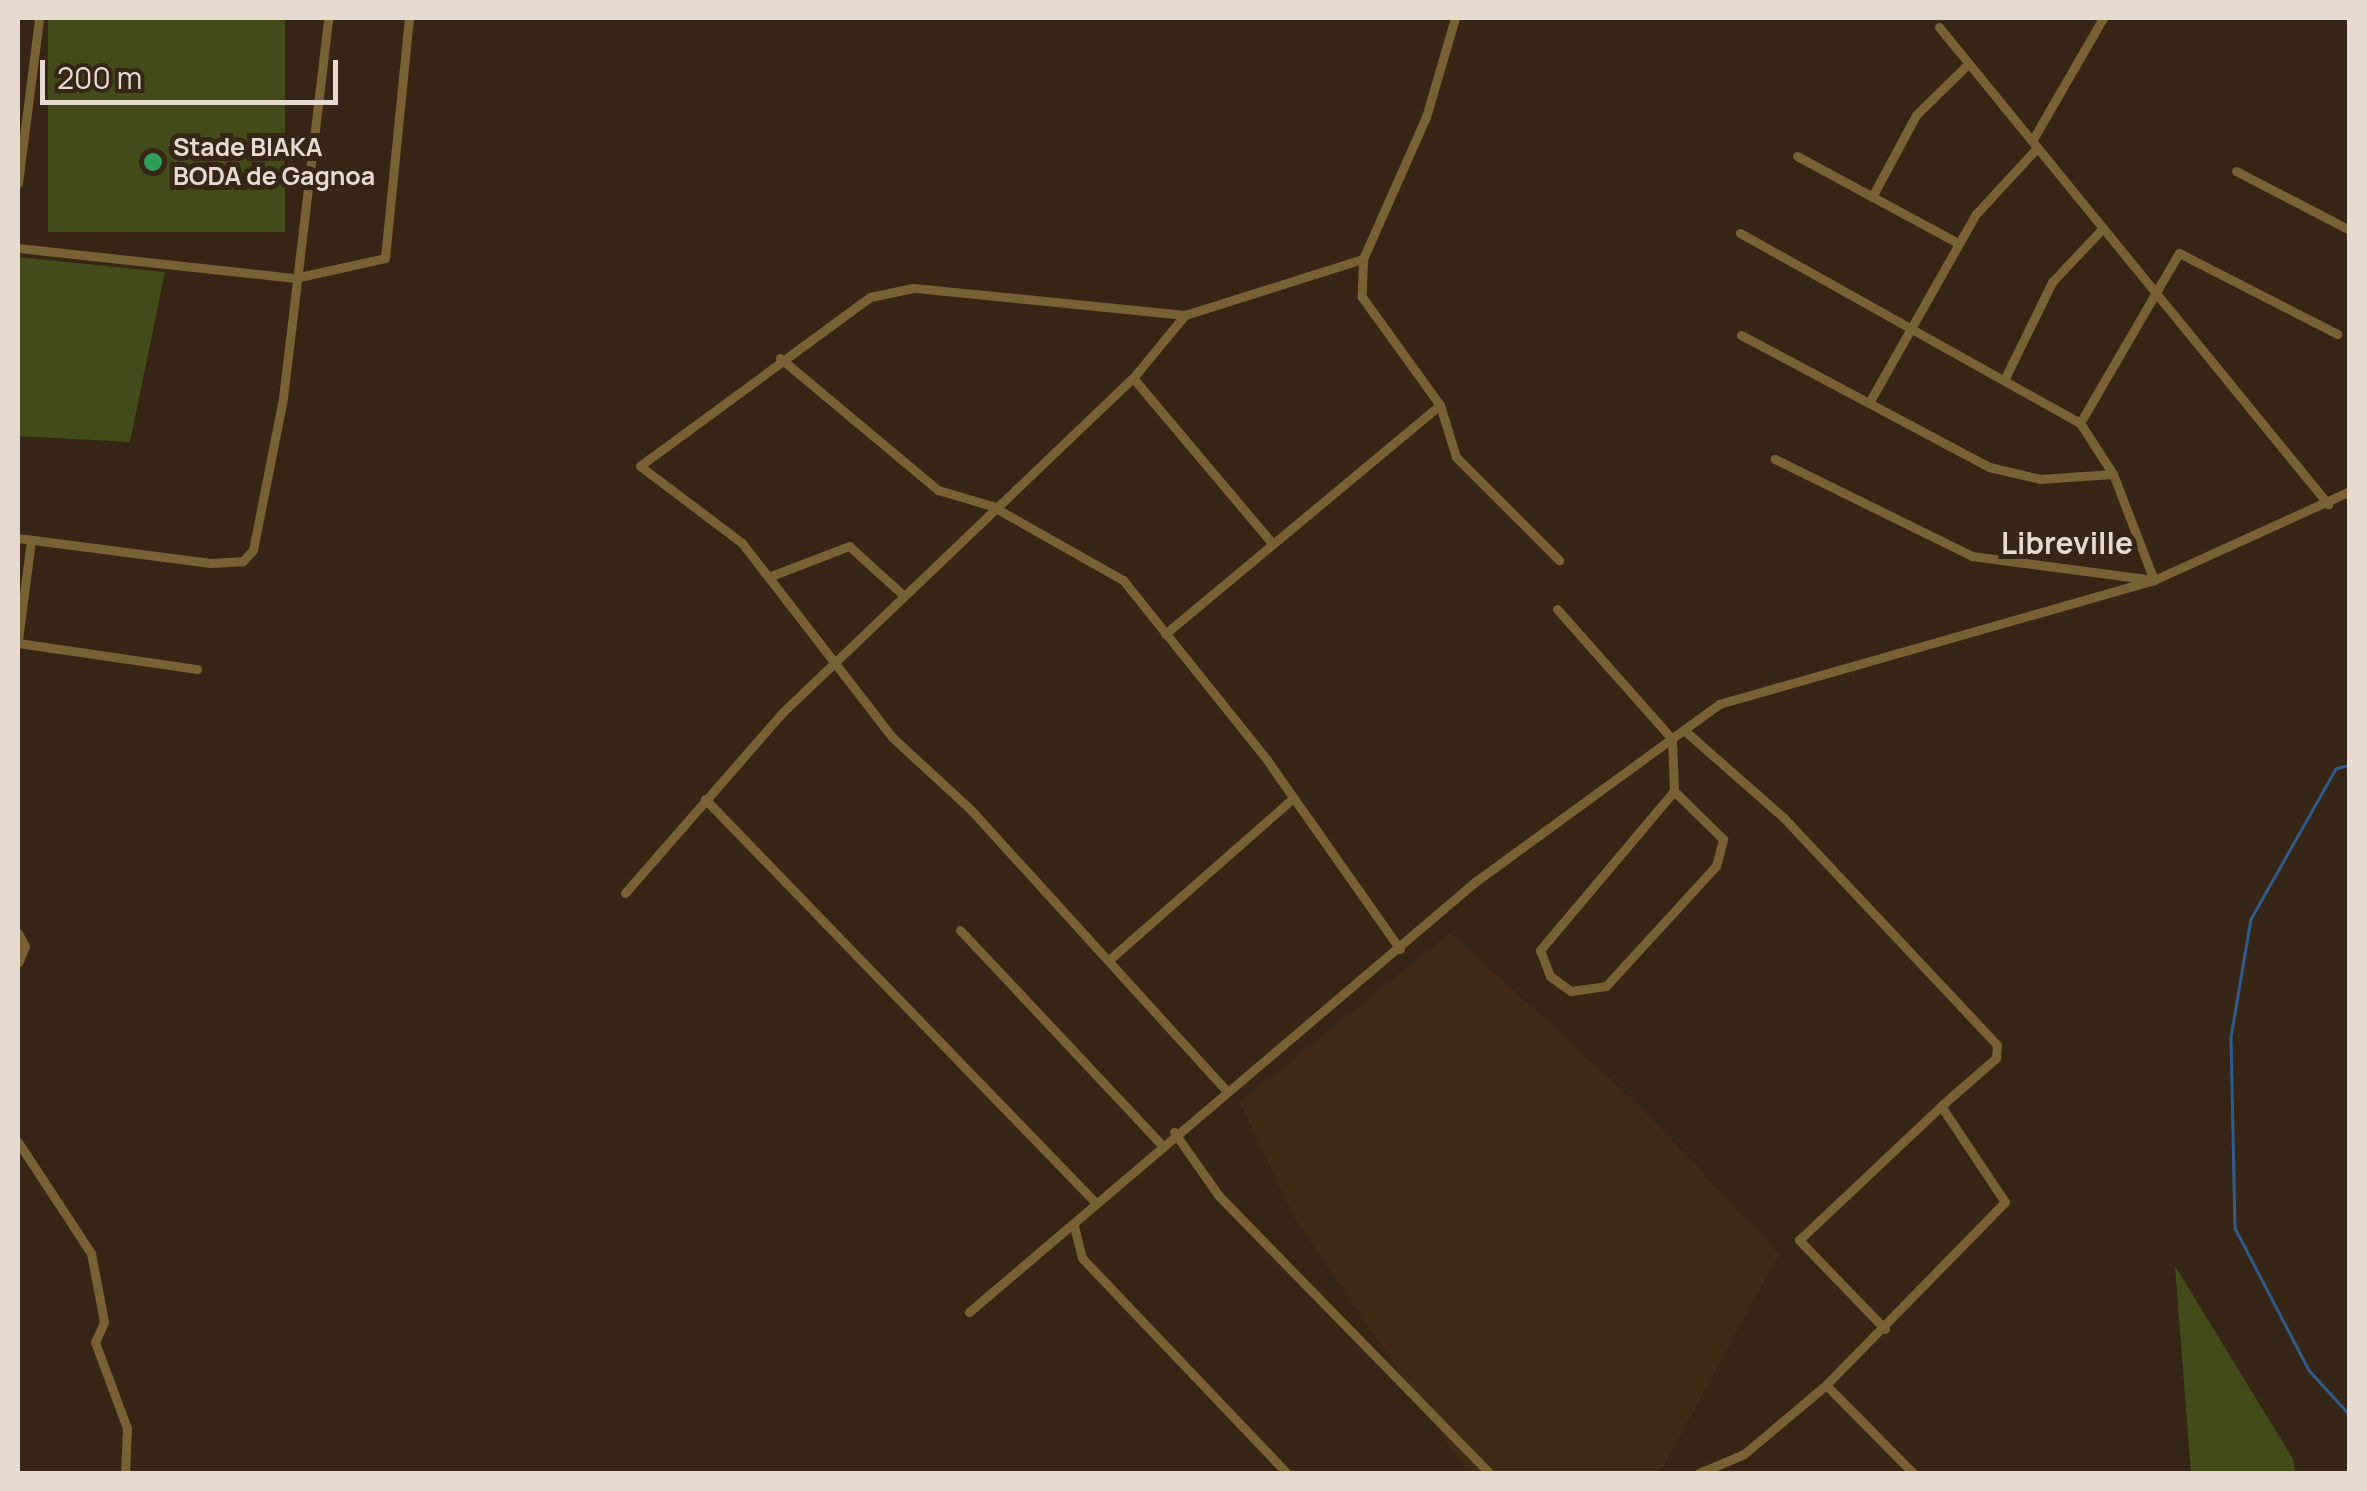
<!DOCTYPE html>
<style>
body{margin:0}
#map{position:relative;width:2367px;height:1491px;overflow:hidden;background:#372516;font-family:Manrope,sans-serif}
div>[style]{position:absolute}
[style*='--x']{left:calc(var(--x)*1px);top:calc(var(--y)*1px);width:calc(var(--w)*1px);rotate:calc(var(--a)*1deg)}
.built>*{inset:0;background:#412a15}
.green>*{inset:0;background:#444b1b;transform-origin:0 0}
.stream>*{height:2.5px;margin:-1.25px;padding:0 1.25px;transform-origin:1.25px;border-radius:1.25px;background:#2e5d8d}
.minor>*{height:9px;margin:-4.5px;padding:0 4.5px;transform-origin:4.5px;border-radius:4.5px;background:#786134}
.dots>*{width:28px;height:28px;translate:-50% -50%;box-sizing:border-box;border:5px solid #372516;border-radius:50%}
span{translate:-50% -50%;white-space:nowrap;text-align:center;line-height:1.15;-webkit-text-stroke:10px #372516;paint-order:stroke}
.poi-label{font-size:25px;color:#e7dbd1;font-weight:700}
.left{translate:0 -50%;text-align:left}
.quarter-label{font-size:30px;color:#e7dbd1;font-weight:700}
.frame{position:absolute;inset:0;border:20px solid #e7dbd1;pointer-events:none}
.scale{position:absolute;left:40px;top:60px;width:298px;height:45px;box-sizing:border-box;border:5px solid #e7dbd1;border-top:0;padding-left:12px;font-size:30px;line-height:35px;white-space:nowrap;color:#e7dbd1;-webkit-text-stroke:8px #372516;paint-order:stroke}
</style>
<div id="map">
<div class="built">
<div style="clip-path:polygon(1451px 933px,1647px 1113px,1779px 1254px,1660px 1473px,1468px 1473px,1292px 1214px,1240px 1102px)"></div>
</div>
<div class="green">
<div style="left:48px;top:18px;width:237px;height:214px"></div>
<div style="clip-path:polygon(18px 257px,165px 272px,130px 442px,18px 436px)"></div>
<div style="clip-path:polygon(2175px 1266px,2293px 1459px,2295px 1473px,2191px 1473px)"></div>
</div>
<div class="stream">
<div style="--x:2350;--y:765;--w:15;--a:164"></div>
<div style="--x:2336;--y:769;--w:172;--a:119.5"></div>
<div style="--x:2251;--y:919;--w:120;--a:99.6"></div>
<div style="--x:2231;--y:1037;--w:191;--a:88.8"></div>
<div style="--x:2235;--y:1228;--w:160;--a:62.5"></div>
<div style="--x:2309;--y:1370;--w:61;--a:47.7"></div>
</div>
<div class="minor">
<div style="--x:1939;--y:27;--w:616;--a:50.8"></div>
<div style="--x:2032;--y:141;--w:142;--a:-60"></div>
<div style="--x:1797;--y:156;--w:183;--a:28.4"></div>
<div style="--x:2236;--y:171;--w:128;--a:27.4"></div>
<div style="--x:18;--y:183;--w:166;--a:-82.7"></div>
<div style="--x:1872;--y:197;--w:93;--a:-61.8"></div>
<div style="--x:1916;--y:115;--w:71;--a:-44.4"></div>
<div style="--x:1740;--y:233;--w:389;--a:29.2"></div>
<div style="--x:2080;--y:423;--w:61;--a:57.1"></div>
<div style="--x:2113;--y:474;--w:114;--a:68.9"></div>
<div style="--x:2154;--y:580;--w:184;--a:-172.5"></div>
<div style="--x:1972;--y:556;--w:220;--a:-153.8"></div>
<div style="--x:18;--y:248;--w:279;--a:6.2"></div>
<div style="--x:295;--y:278;--w:92;--a:-12.5"></div>
<div style="--x:385;--y:258;--w:241;--a:-84.3"></div>
<div style="--x:1363;--y:259;--w:38;--a:92"></div>
<div style="--x:1362;--y:297;--w:133;--a:54.2"></div>
<div style="--x:1440;--y:405;--w:54;--a:72.9"></div>
<div style="--x:1456;--y:457;--w:146;--a:45"></div>
<div style="--x:1185;--y:315;--w:273;--a:-174.3"></div>
<div style="--x:913;--y:288;--w:44;--a:168.2"></div>
<div style="--x:870;--y:297;--w:285;--a:143.7"></div>
<div style="--x:640;--y:466;--w:128;--a:37"></div>
<div style="--x:742;--y:543;--w:245;--a:52.3"></div>
<div style="--x:892;--y:737;--w:108;--a:42.7"></div>
<div style="--x:971;--y:810;--w:380;--a:47.7"></div>
<div style="--x:1741;--y:335;--w:281;--a:28"></div>
<div style="--x:1989;--y:467;--w:52;--a:13.2"></div>
<div style="--x:2040;--y:479;--w:73;--a:-3.9"></div>
<div style="--x:780;--y:358;--w:206;--a:39.9"></div>
<div style="--x:938;--y:490;--w:56;--a:16.5"></div>
<div style="--x:992;--y:506;--w:150;--a:29.5"></div>
<div style="--x:1123;--y:580;--w:231;--a:51.3"></div>
<div style="--x:1267;--y:760;--w:231;--a:54.9"></div>
<div style="--x:2006;--y:376;--w:105;--a:-63.9"></div>
<div style="--x:2052;--y:282;--w:74;--a:-46.6"></div>
<div style="--x:1133;--y:378;--w:217;--a:49.9"></div>
<div style="--x:1870;--y:401;--w:215;--a:-60.5"></div>
<div style="--x:1976;--y:214;--w:90;--a:-47.3"></div>
<div style="--x:2080;--y:423;--w:197;--a:-59.8"></div>
<div style="--x:2179;--y:253;--w:178;--a:27.1"></div>
<div style="--x:18;--y:538;--w:194;--a:7.4"></div>
<div style="--x:210;--y:563;--w:33;--a:-3"></div>
<div style="--x:243;--y:561;--w:15;--a:-48"></div>
<div style="--x:253;--y:550;--w:155;--a:-78.8"></div>
<div style="--x:283;--y:398;--w:383;--a:-83.2"></div>
<div style="--x:771;--y:576;--w:84;--a:-21"></div>
<div style="--x:849;--y:546;--w:73;--a:42.2"></div>
<div style="--x:1557;--y:609;--w:174;--a:48.5"></div>
<div style="--x:1672;--y:739;--w:52;--a:87.8"></div>
<div style="--x:1674;--y:791;--w:208;--a:130.1"></div>
<div style="--x:1540;--y:950;--w:28;--a:69"></div>
<div style="--x:1550;--y:976;--w:26;--a:36"></div>
<div style="--x:1571;--y:991;--w:35;--a:-8"></div>
<div style="--x:1606;--y:986;--w:163;--a:-47.5"></div>
<div style="--x:1716;--y:866;--w:28;--a:-75"></div>
<div style="--x:1723;--y:839;--w:69;--a:-135.6"></div>
<div style="--x:1165;--y:634;--w:358;--a:-39.8"></div>
<div style="--x:18;--y:640;--w:101;--a:-82.6"></div>
<div style="--x:18;--y:643;--w:181;--a:8.3"></div>
<div style="--x:1685;--y:731;--w:132;--a:41.3"></div>
<div style="--x:1784;--y:818;--w:311;--a:46.8"></div>
<div style="--x:1997;--y:1045;--w:13;--a:94"></div>
<div style="--x:1996;--y:1058;--w:73;--a:138.9"></div>
<div style="--x:1941;--y:1106;--w:115;--a:56.3"></div>
<div style="--x:2005;--y:1202;--w:256;--a:134.4"></div>
<div style="--x:1826;--y:1385;--w:107;--a:139.9"></div>
<div style="--x:1744;--y:1454;--w:51;--a:156.9"></div>
<div style="--x:705;--y:799;--w:562;--a:45.94"></div>
<div style="--x:625;--y:893;--w:239;--a:-48.9"></div>
<div style="--x:782;--y:713;--w:485;--a:-43.7"></div>
<div style="--x:1133;--y:378;--w:82;--a:-50.5"></div>
<div style="--x:1185;--y:315;--w:187;--a:-17.5"></div>
<div style="--x:1363;--y:259;--w:155;--a:-66.1"></div>
<div style="--x:1426;--y:117;--w:103;--a:-73.7"></div>
<div style="--x:960;--y:930;--w:292;--a:46.8"></div>
<div style="--x:18;--y:933;--w:15;--a:62"></div>
<div style="--x:25;--y:946;--w:18;--a:112"></div>
<div style="--x:1110;--y:959;--w:241;--a:-41.3"></div>
<div style="--x:1174;--y:1132;--w:78;--a:54.9"></div>
<div style="--x:1219;--y:1196;--w:388;--a:45.7"></div>
<div style="--x:18;--y:1142;--w:133;--a:56.7"></div>
<div style="--x:91;--y:1253;--w:70;--a:79.3"></div>
<div style="--x:104;--y:1322;--w:22;--a:114"></div>
<div style="--x:95;--y:1342;--w:92;--a:69.6"></div>
<div style="--x:127;--y:1428;--w:46;--a:92.5"></div>
<div style="--x:1074;--y:1226;--w:33;--a:76"></div>
<div style="--x:1082;--y:1258;--w:298;--a:46.4"></div>
<div style="--x:969;--y:1312;--w:664;--a:-40.36"></div>
<div style="--x:1475;--y:882;--w:302;--a:-36.1"></div>
<div style="--x:1719;--y:704;--w:452;--a:-15.9"></div>
<div style="--x:2154;--y:580;--w:215;--a:-24.4"></div>
<div style="--x:1885;--y:1329;--w:124;--a:-134"></div>
<div style="--x:1799;--y:1240;--w:195;--a:-43.3"></div>
<div style="--x:1826;--y:1385;--w:125;--a:45.3"></div>
</div>
<div class="dots">
<div style="left:153px;top:162px;background:#2e9e5b"></div>
</div>
<div class="poi-label">
<span class="left" style="left:173px;top:162px">Stade BIAKA<br>BODA de Gagnoa</span>
</div>
<div class="quarter-label">
<span style="left:2067px;top:543px">Libreville</span>
</div>
<div class="frame"></div>
<div class="scale">200 m</div>
</div>
